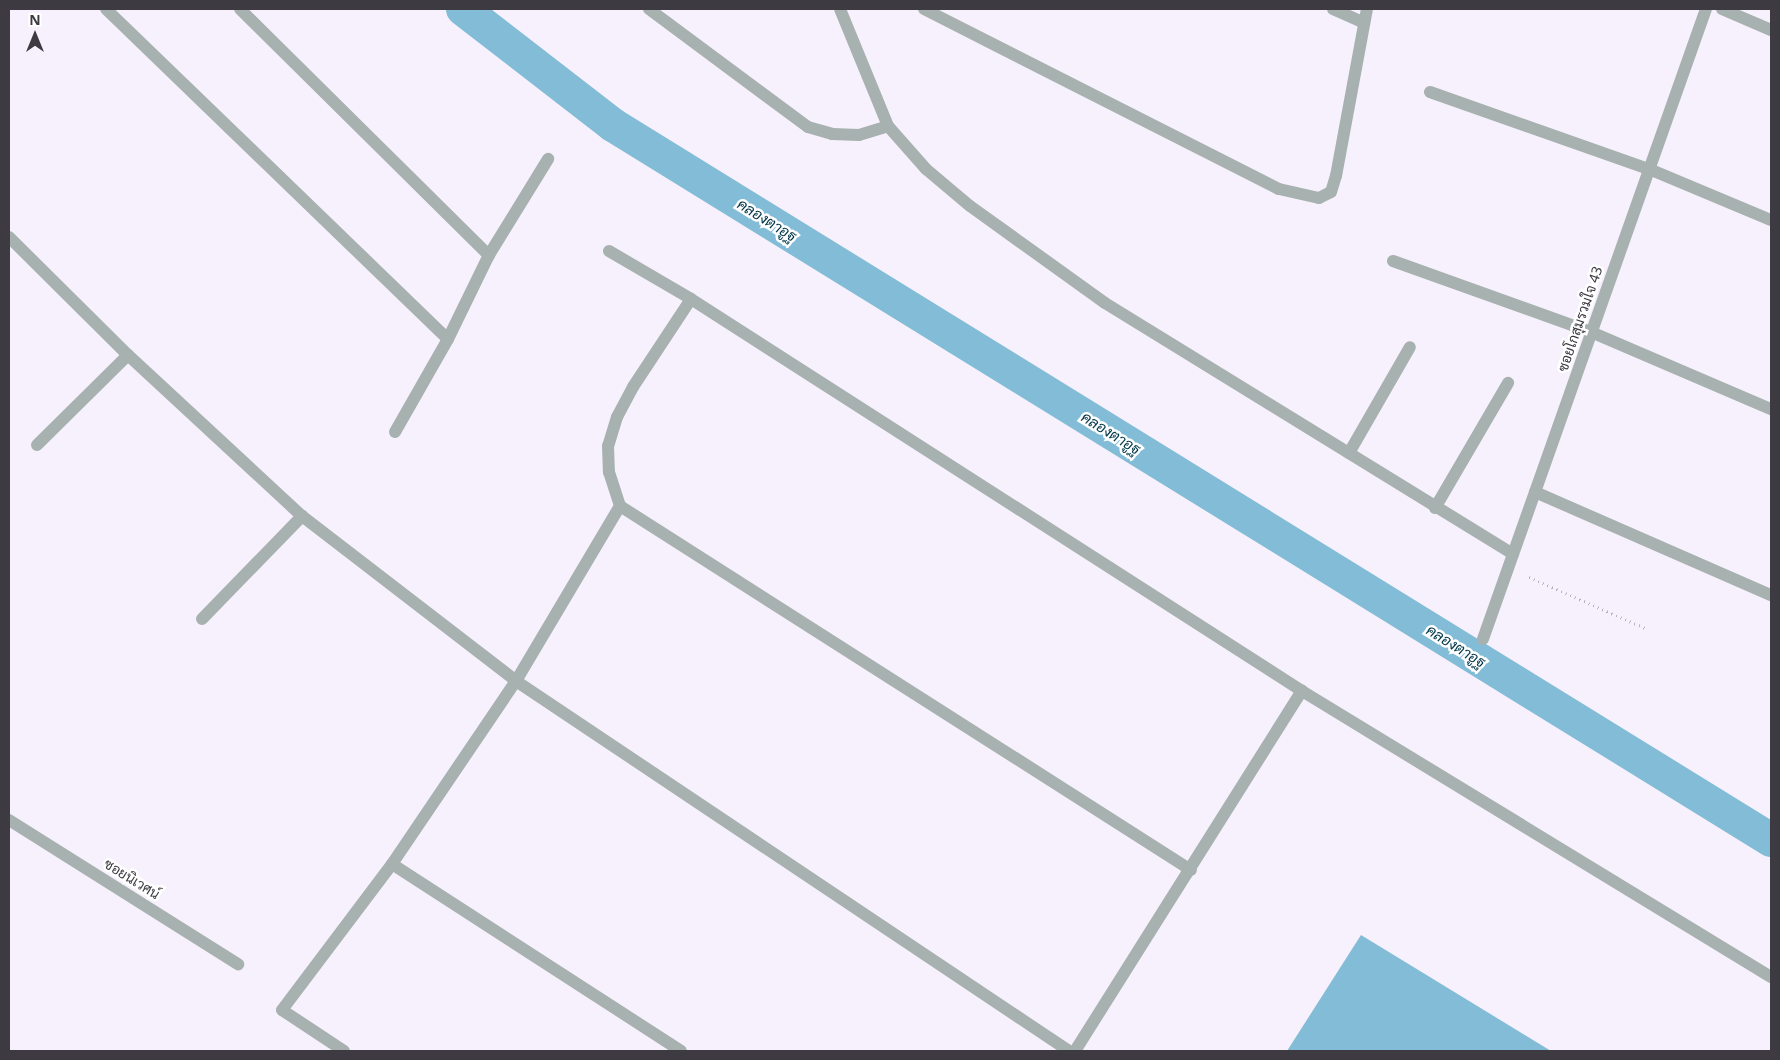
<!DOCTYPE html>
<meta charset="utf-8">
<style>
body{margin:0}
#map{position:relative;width:1780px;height:1060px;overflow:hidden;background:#f6f1fc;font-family:"Noto Sans",Sarabun,sans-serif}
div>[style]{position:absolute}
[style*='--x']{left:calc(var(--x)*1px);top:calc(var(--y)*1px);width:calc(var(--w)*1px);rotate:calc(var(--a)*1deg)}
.water>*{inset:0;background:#83bcd6}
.canal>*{height:34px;margin:-17px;padding:0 17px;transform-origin:17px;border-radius:17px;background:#83bcd6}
.path>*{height:3px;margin-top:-1.5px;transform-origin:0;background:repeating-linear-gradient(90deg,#b7b3bd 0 1px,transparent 0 5px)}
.minor>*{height:12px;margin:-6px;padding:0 6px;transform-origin:6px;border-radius:6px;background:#a7b1af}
span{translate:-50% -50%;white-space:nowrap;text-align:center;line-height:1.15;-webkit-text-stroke:5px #fff;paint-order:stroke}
.street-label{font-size:14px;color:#3d3a41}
.water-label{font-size:15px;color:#013648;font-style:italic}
.frame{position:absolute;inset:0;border:10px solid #3d3a41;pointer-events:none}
.north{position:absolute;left:10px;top:10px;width:50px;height:50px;-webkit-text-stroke:4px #fff;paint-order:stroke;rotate:0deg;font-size:14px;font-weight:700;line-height:20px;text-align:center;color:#3d3a41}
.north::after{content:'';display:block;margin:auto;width:18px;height:22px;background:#3d3a41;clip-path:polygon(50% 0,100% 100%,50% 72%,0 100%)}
</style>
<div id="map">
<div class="water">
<div style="clip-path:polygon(1361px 935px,1551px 1051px,1287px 1051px)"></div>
</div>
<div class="canal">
<div style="--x:463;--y:9;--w:190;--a:37.7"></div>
<div style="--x:613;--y:125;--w:1361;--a:31.69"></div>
</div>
<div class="path">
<div style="--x:1529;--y:577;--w:127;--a:23.7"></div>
</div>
<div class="minor">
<div style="--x:106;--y:9;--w:475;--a:44"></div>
<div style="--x:240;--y:9;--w:350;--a:44.7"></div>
<div style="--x:649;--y:9;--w:198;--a:36.6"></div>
<div style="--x:808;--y:127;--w:25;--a:16"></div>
<div style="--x:832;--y:134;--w:27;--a:2"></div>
<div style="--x:859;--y:135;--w:30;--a:-17"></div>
<div style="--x:840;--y:9;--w:126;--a:67.7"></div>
<div style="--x:888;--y:126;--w:57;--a:48.5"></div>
<div style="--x:926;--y:169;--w:57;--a:40.1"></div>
<div style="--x:970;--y:206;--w:166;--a:35.7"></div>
<div style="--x:1105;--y:303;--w:479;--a:31.6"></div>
<div style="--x:924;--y:9;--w:398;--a:26.9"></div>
<div style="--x:1279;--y:189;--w:41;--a:12.7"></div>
<div style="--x:1319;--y:198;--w:13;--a:-27"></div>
<div style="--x:1331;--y:192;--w:17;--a:-73"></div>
<div style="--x:1336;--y:176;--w:170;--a:-79.5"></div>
<div style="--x:1333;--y:9;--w:34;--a:24"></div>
<div style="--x:1722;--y:9;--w:53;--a:23.2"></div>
<div style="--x:1430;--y:92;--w:232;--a:19.4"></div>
<div style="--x:1649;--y:169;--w:132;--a:22.7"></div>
<div style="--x:9;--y:237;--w:168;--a:44.8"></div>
<div style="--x:128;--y:355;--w:237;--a:42.8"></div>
<div style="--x:302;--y:516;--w:270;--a:37.6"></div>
<div style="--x:516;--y:681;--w:665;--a:33.79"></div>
<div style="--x:609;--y:251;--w:95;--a:30.3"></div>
<div style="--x:691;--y:299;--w:726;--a:32.68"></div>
<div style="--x:1302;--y:691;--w:549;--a:31.38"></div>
<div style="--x:1393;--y:261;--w:210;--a:19.7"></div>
<div style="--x:1591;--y:332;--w:196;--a:23.2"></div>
<div style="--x:691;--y:299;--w:105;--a:123.4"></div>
<div style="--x:633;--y:387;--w:34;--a:118"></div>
<div style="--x:617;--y:417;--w:30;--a:107"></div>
<div style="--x:608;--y:446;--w:26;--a:88"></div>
<div style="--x:609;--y:472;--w:36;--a:72"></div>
<div style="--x:620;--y:506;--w:677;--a:32.52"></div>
<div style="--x:395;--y:432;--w:107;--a:-60.3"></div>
<div style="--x:448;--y:339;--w:93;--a:-64"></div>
<div style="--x:489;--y:255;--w:113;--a:-58.4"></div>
<div style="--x:37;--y:445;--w:128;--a:-44.7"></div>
<div style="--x:1349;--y:453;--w:122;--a:-60.1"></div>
<div style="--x:1535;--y:492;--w:257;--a:23.6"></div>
<div style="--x:1435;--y:508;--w:145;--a:-59.7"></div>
<div style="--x:202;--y:619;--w:144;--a:-45.8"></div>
<div style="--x:1483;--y:639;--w:668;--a:-70.51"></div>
<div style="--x:9;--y:820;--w:271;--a:32.2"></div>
<div style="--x:392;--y:864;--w:344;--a:32.9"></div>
<div style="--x:344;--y:1051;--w:74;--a:-146.5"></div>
<div style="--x:282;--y:1010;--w:183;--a:-53"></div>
<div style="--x:392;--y:864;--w:221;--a:-55.9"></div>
<div style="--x:516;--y:681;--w:204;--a:-59.3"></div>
<div style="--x:1075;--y:1051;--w:426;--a:-57.8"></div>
</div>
<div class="street-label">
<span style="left:1580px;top:319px;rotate:-71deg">ซอยโกสุมรวมใจ 43</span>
<span style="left:132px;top:879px;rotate:32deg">ซอยนิเวศน์</span>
</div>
<div class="water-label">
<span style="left:767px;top:220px;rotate:32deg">คลองตาอูฐ</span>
<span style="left:1111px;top:433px;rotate:32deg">คลองตาอูฐ</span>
<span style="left:1456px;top:646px;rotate:32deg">คลองตาอูฐ</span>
</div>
<div class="frame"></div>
<div class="north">N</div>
</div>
